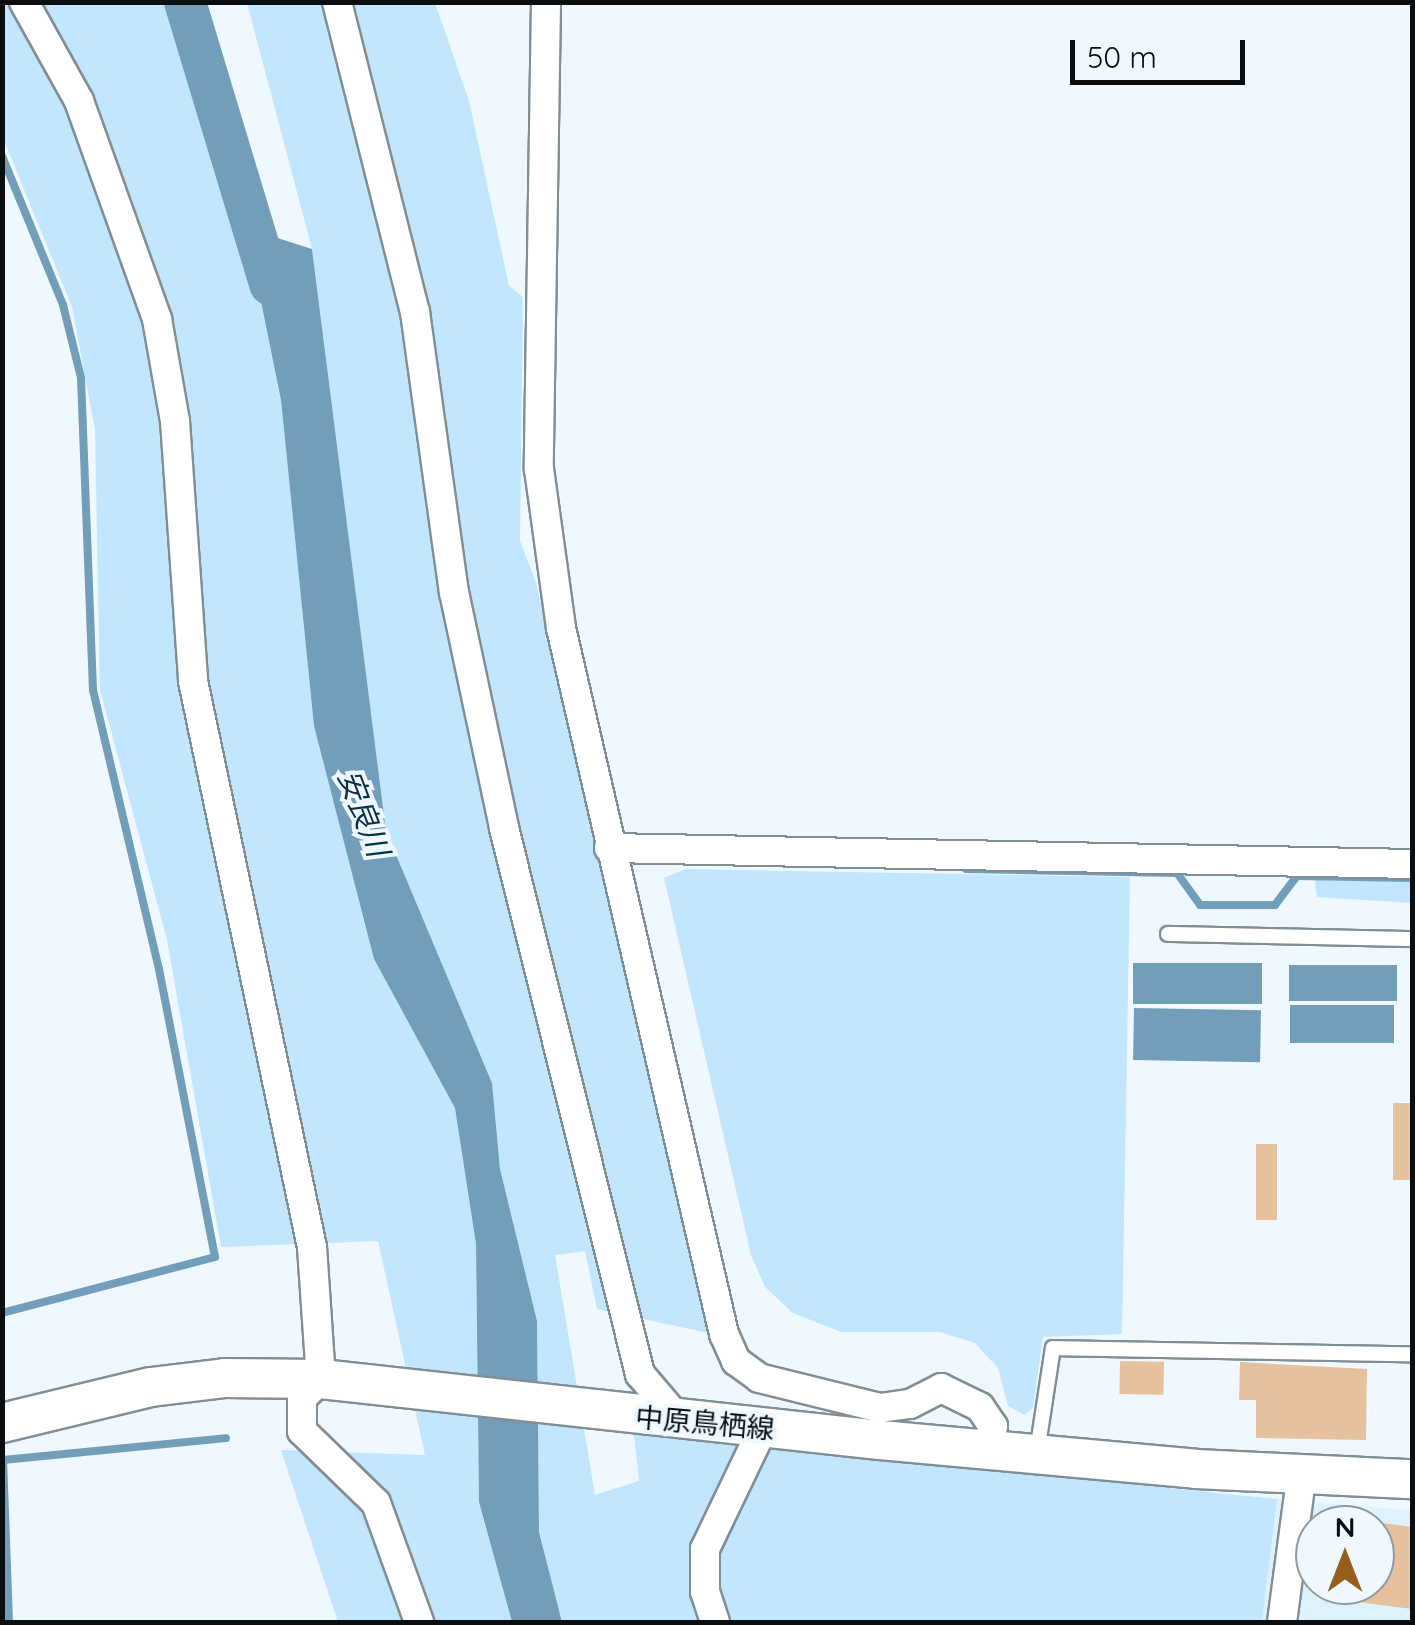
<!DOCTYPE html>
<meta charset="utf-8">
<style>
body{margin:0}
#map{position:relative;width:1415px;height:1625px;overflow:hidden;background:#eef8fe;font-family:Quicksand,"Noto Sans JP",sans-serif}
div>[style]{position:absolute}
[style*='--x']{left:calc(var(--x)*1px);top:calc(var(--y)*1px);width:calc(var(--w)*1px);rotate:calc(var(--a)*1deg)}
.built>*{inset:0;background:#def2fe}
.green>*{inset:0;background:#c2e6fd}
.water>*{inset:0;background:#729eba;transform-origin:0 0}
.stream>*{height:8px;margin:-4px;padding:0 4px;transform-origin:4px;border-radius:4px;background:#729eba}
.river>*{height:42px;margin:-21px;padding:0 21px;transform-origin:21px;border-radius:21px;background:#729eba}
.building>*{inset:0;background:#e5c19e;transform-origin:0 0}
.roads{filter:drop-shadow(2px 0 #828e95) drop-shadow(-2px 0 #828e95) drop-shadow(0 2px #828e95) drop-shadow(0 -2px #828e95)}
.lane>*{height:14px;margin:-7px;padding:0 7px;transform-origin:7px;border-radius:7px;background:#fff}
.street>*{height:28px;margin:-14px;padding:0 14px;transform-origin:14px;border-radius:14px;background:#fff}
.secondary>*{height:38px;margin:-19px;padding:0 19px;transform-origin:19px;border-radius:19px;background:#fff}
span{translate:-50% -50%;white-space:nowrap;text-align:center;line-height:1.15;-webkit-text-stroke:8px #eef8fe;paint-order:stroke}
.street-label{font-size:28px;color:#0a0e11}
.water-label{font-size:30px;color:#0a3145;font-style:italic}
.frame{position:absolute;inset:0;border:5px solid #0a0e11;pointer-events:none}
.north{position:absolute;left:1295px;top:1505px;width:100px;height:100px;box-sizing:border-box;background:#eef8fe;border:2px solid #939a9f;border-radius:50%;rotate:0deg;font-size:28px;font-weight:700;line-height:40px;text-align:center;color:#0a0e11}
.north::after{content:'';display:block;margin:auto;width:35px;height:45px;background:#975f1b;clip-path:polygon(50% 0,100% 100%,50% 72%,0 100%)}
.scale{position:absolute;left:1070px;top:40px;width:175px;height:45px;box-sizing:border-box;border:5px solid #0a0e11;border-top:0;padding-left:12px;font-size:30px;line-height:35px;white-space:nowrap;color:#0a0e11;-webkit-text-stroke:8px #eef8fe;paint-order:stroke}
</style>
<div id="map">
<div class="built">
<div style="clip-path:polygon(evenodd,1277px 1499px,1412px 1510px,1412px 1622px,1262px 1622px,1277px 1499px,1315px 1525px,1375px 1525px,1375px 1585px,1315px 1585px,1315px 1525px)"></div>
</div>
<div class="green">
<div style="clip-path:polygon(2px 3px,173px 3px,246px 228px,281px 400px,314px 726px,374px 959px,455px 1107px,476px 1244px,479px 1502px,512px 1622px,338px 1622px,281px 1450px,425px 1455px,378px 1241px,221px 1247px,167px 940px,100px 690px,95px 430px,72px 307px,3px 138px)"></div>
<div style="clip-path:polygon(247px 3px,435px 3px,469px 101px,509px 286px,523px 297px,520px 541px,536px 583px,708px 1333px,597px 1309px,585px 1251px,555px 1255px,595px 1495px,639px 1481px,634px 1434px,1277px 1499px,1262px 1622px,562px 1622px,539px 1532px,537px 1321px,500px 1169px,492px 1083px,386px 831px,312px 249px)"></div>
<div style="clip-path:polygon(685px 869px,1130px 877px,1122px 1334px,1043px 1337px,1033px 1408px,1025px 1415px,1008px 1406px,998px 1368px,975px 1343px,940px 1332px,841px 1332px,793px 1313px,765px 1287px,751px 1255px,664px 878px)"></div>
<div style="clip-path:polygon(1315px 880px,1412px 881px,1412px 903px,1317px 897px)"></div>
</div>
<div class="water">
<div style="clip-path:polygon(246px 228px,312px 249px,386px 831px,492px 1083px,500px 1169px,537px 1321px,539px 1532px,562px 1622px,512px 1622px,479px 1502px,476px 1244px,455px 1108px,374px 959px,314px 726px,281px 400px)"></div>
<div style="left:1133px;top:963px;width:129px;height:41px"></div>
<div style="left:1289px;top:965px;width:108px;height:36px"></div>
<div style="left:1290px;top:1005px;width:104px;height:38px"></div>
<div style="left:1134px;top:1008px;width:127px;height:52px;rotate:1deg"></div>
</div>
<div class="stream">
<div style="--x:2;--y:156;--w:161;--a:67.7"></div>
<div style="--x:63;--y:305;--w:75;--a:76.1"></div>
<div style="--x:81;--y:378;--w:312;--a:87.8"></div>
<div style="--x:93;--y:690;--w:287;--a:76.7"></div>
<div style="--x:159;--y:969;--w:293;--a:79"></div>
<div style="--x:215;--y:1257;--w:220;--a:165.3"></div>
<div style="--x:966;--y:869;--w:211;--a:1.1"></div>
<div style="--x:1177;--y:873;--w:39;--a:54"></div>
<div style="--x:1200;--y:905;--w:75;--a:0"></div>
<div style="--x:1275;--y:905;--w:36;--a:-53"></div>
<div style="--x:1297;--y:876;--w:115;--a:1"></div>
<div style="--x:9;--y:1622;--w:162;--a:-92.1"></div>
<div style="--x:3;--y:1460;--w:224;--a:-5.6"></div>
</div>
<div class="river">
<div style="--x:185;--y:2;--w:295;--a:73.2"></div>
</div>
<div class="building">
<div style="left:1393px;top:1103px;width:19px;height:77px"></div>
<div style="left:1256px;top:1144px;width:21px;height:76px"></div>
<div style="left:1120px;top:1361px;width:44px;height:33px;rotate:1deg"></div>
<div style="clip-path:polygon(1240px 1362px,1367px 1369px,1366px 1440px,1256px 1438px,1256px 1400px,1239px 1400px)"></div>
<div style="clip-path:polygon(1375px 1522px,1412px 1527px,1412px 1609px,1319px 1597px,1320px 1585px,1375px 1585px)"></div>
</div>
<div class="roads">
<div class="lane">
<div style="--x:1168;--y:934;--w:244;--a:1.2"></div>
<div style="--x:1037;--y:1452;--w:105;--a:-81.3"></div>
<div style="--x:1053;--y:1348;--w:359;--a:1"></div>
</div>
<div class="street">
<div style="--x:24;--y:2;--w:113;--a:60.9"></div>
<div style="--x:79;--y:101;--w:232;--a:70.3"></div>
<div style="--x:157;--y:319;--w:104;--a:80"></div>
<div style="--x:175;--y:421;--w:261;--a:86"></div>
<div style="--x:193;--y:681;--w:578;--a:78.13"></div>
<div style="--x:312;--y:1247;--w:132;--a:86.1"></div>
<div style="--x:321;--y:1379;--w:27;--a:135"></div>
<div style="--x:302;--y:1398;--w:33;--a:90"></div>
<div style="--x:302;--y:1431;--w:103;--a:44.2"></div>
<div style="--x:376;--y:1503;--w:127;--a:70.1"></div>
<div style="--x:337;--y:2;--w:320;--a:75.9"></div>
<div style="--x:415;--y:312;--w:283;--a:82.1"></div>
<div style="--x:454;--y:592;--w:241;--a:78"></div>
<div style="--x:504;--y:828;--w:563;--a:76.01"></div>
<div style="--x:640;--y:1374;--w:62;--a:49.6"></div>
<div style="--x:546;--y:2;--w:467;--a:90.9"></div>
<div style="--x:539;--y:469;--w:161;--a:82.1"></div>
<div style="--x:561;--y:628;--w:725;--a:77"></div>
<div style="--x:724;--y:1334;--w:30;--a:66"></div>
<div style="--x:736;--y:1361;--w:29;--a:36"></div>
<div style="--x:759;--y:1378;--w:125;--a:13.9"></div>
<div style="--x:880;--y:1408;--w:30;--a:-8"></div>
<div style="--x:910;--y:1404;--w:35;--a:-27"></div>
<div style="--x:941;--y:1388;--w:43;--a:26"></div>
<div style="--x:980;--y:1407;--w:23;--a:56"></div>
<div style="--x:993;--y:1426;--w:22;--a:100"></div>
<div style="--x:609;--y:848;--w:803;--a:1.14"></div>
<div style="--x:715;--y:1622;--w:32;--a:-108"></div>
<div style="--x:705;--y:1592;--w:43;--a:-90"></div>
<div style="--x:705;--y:1549;--w:134;--a:-64.4"></div>
<div style="--x:1282;--y:1622;--w:151;--a:-82.4"></div>
</div>
<div class="secondary">
<div style="--x:2;--y:1423;--w:153;--a:-13.6"></div>
<div style="--x:151;--y:1387;--w:75;--a:-6.9"></div>
<div style="--x:225;--y:1378;--w:96;--a:0.6"></div>
<div style="--x:321;--y:1379;--w:562;--a:6.23"></div>
<div style="--x:880;--y:1440;--w:317;--a:5.2"></div>
<div style="--x:1196;--y:1469;--w:216;--a:2.7"></div>
</div>
</div>
<div class="street-label">
<span style="left:705px;top:1423px;rotate:5deg">中原鳥栖線</span>
</div>
<div class="water-label">
<span style="left:364px;top:813px;rotate:69deg">安良川</span>
</div>
<div class="frame"></div>
<div class="north">N</div>
<div class="scale">50 m</div>
</div>
